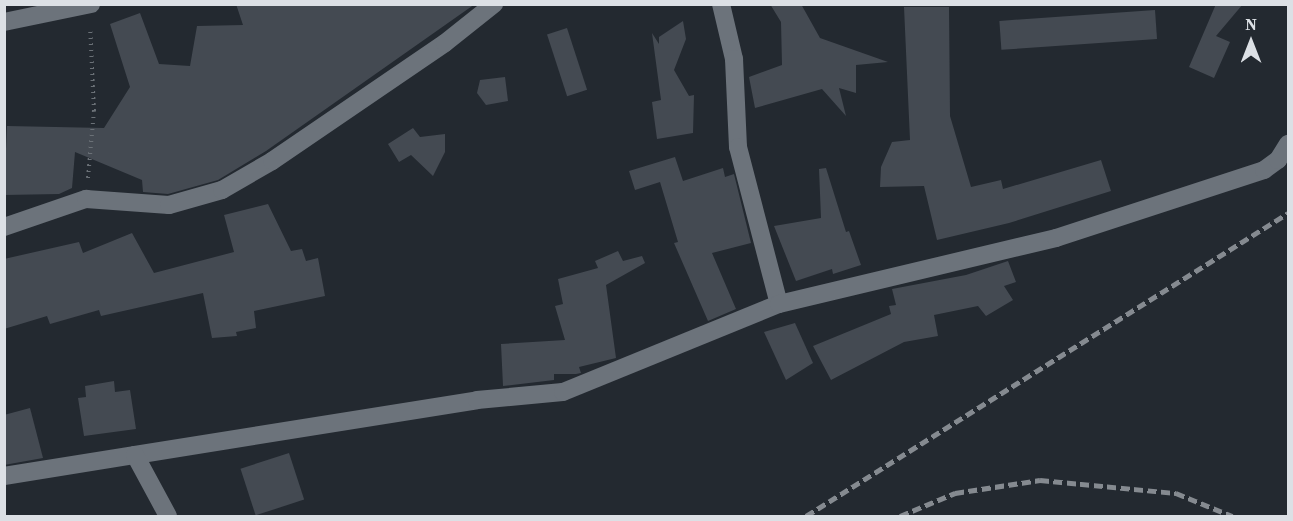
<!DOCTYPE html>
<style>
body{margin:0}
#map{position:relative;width:1293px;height:521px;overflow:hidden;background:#232930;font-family:"Source Serif 4",serif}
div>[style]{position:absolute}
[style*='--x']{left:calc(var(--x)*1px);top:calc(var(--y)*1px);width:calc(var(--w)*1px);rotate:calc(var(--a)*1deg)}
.building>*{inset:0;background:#444a52;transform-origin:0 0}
.path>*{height:4px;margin-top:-2px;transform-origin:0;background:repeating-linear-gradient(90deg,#6b7177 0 1.5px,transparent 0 6px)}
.street>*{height:18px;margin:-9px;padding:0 9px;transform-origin:9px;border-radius:9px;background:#6c737b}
.rail>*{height:4.5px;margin-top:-2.25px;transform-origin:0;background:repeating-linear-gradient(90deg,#858a90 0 9px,transparent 0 13.5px)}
span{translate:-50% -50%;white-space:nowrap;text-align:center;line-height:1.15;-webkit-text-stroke:4.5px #232930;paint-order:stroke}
.frame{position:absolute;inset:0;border:6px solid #dce0e5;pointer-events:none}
.north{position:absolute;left:1221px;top:12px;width:60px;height:60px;-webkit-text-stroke:4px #232930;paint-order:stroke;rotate:0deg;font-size:16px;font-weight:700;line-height:24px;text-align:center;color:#dce0e5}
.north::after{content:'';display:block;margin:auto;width:21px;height:27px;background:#dce0e5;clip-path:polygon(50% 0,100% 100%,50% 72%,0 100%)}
</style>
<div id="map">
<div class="building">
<div style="clip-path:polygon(236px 4px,475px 4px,266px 151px,218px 180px,168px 194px,143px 192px,142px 180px,75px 152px,72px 188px,59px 194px,4px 195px,7px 126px,104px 128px,130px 87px,110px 24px,140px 13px,159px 64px,190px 66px,197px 26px,243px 25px)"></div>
<div style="clip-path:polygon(770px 4px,801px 4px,820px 38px,888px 62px,856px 65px,856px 93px,839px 88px,846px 116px,822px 89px,755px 108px,749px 77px,782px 65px,781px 22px)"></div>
<div style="clip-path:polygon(1216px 4px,1243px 4px,1216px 36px,1230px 42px,1214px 78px,1189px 67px)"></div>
<div style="clip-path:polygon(904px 7px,949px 7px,950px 116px,971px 187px,1001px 180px,1003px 189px,1101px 160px,1111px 191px,1009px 223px,937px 240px,924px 186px,880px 187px,881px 167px,892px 142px,910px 140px)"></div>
<div style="left:1155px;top:10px;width:29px;height:156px;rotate:86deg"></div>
<div style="clip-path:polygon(683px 21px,686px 39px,674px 70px,689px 96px,694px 95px,693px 133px,657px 139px,652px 102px,661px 100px,652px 33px,659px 44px,659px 37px)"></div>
<div style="left:567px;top:28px;width:65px;height:21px;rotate:72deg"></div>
<div style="clip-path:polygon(505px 77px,508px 101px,486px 105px,477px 93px,480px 80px)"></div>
<div style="clip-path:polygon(413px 128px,420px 137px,445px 134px,445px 152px,433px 176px,411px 155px,399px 162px,388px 144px)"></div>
<div style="clip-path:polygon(675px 157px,683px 181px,723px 168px,725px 177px,734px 174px,751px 243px,712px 253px,736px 309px,708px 321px,674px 243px,678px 242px,660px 182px,635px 190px,629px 171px)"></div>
<div style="clip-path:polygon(826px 168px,846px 232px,849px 231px,861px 265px,833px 274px,832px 269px,796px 281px,774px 226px,821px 218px,819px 169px)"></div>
<div style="clip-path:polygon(268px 204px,291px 251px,302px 249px,306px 261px,318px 258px,325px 296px,254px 311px,256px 328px,236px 332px,237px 336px,212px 338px,203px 293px,101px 316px,99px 310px,50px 324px,47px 316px,4px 329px,4px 259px,79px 242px,83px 253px,132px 233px,154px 273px,234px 252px,224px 215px)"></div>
<div style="clip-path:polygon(618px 251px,623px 261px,642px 256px,645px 263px,606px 285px,616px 358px,579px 367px,581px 373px,576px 374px,554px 374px,554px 380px,503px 386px,501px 344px,565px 340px,555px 306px,563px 304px,558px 279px,598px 268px,595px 261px)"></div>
<div style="clip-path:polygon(1008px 261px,1016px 282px,1004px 286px,1013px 300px,986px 316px,978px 306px,934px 315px,938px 336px,904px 342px,831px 380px,813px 346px,891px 314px,889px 306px,896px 305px,892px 289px,966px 275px)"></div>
<div style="clip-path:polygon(795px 323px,813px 363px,786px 380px,764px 332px)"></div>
<div style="clip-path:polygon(114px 381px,115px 392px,130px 390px,136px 429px,84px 436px,78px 398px,86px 397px,85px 386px)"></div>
<div style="clip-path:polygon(30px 408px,43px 458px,4px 465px,4px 415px)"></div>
<div style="left:289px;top:453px;width:49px;height:51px;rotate:72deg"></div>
</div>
<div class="path">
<div style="--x:88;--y:178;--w:67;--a:-84.9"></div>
<div style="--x:94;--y:111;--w:84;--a:-92.7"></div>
</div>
<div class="street">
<div style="--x:721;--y:4;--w:57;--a:76.7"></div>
<div style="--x:734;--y:59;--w:88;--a:87.4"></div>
<div style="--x:738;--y:147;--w:162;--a:75.4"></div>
<div style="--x:4;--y:22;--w:89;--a:-11.7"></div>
<div style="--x:4;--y:227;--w:87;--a:-18.9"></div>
<div style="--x:86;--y:199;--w:83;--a:4.1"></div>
<div style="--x:169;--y:205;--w:55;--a:-15.8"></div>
<div style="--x:222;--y:190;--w:58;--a:-30.1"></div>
<div style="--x:272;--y:161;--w:209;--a:-34.3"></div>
<div style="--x:445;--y:43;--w:63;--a:-38.5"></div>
<div style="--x:135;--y:455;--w:346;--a:-9.1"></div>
<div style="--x:477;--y:400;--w:86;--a:-5.3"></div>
<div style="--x:563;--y:392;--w:233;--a:-22.2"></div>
<div style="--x:779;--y:304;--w:285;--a:-13.4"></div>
<div style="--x:1056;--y:238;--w:219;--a:-18.1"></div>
<div style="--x:1264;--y:170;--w:17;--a:-36"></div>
<div style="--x:1278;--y:160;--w:19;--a:-58"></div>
<div style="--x:4;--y:476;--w:133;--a:-9.1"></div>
<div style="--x:135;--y:455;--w:69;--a:61.6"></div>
</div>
<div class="rail">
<div style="--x:806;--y:516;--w:569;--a:-32.15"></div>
<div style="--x:900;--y:516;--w:60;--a:-22.7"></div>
<div style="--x:955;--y:493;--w:86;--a:-8.7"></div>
<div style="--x:1040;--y:480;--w:137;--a:5.5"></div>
<div style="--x:1176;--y:493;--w:61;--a:22.3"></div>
</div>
<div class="frame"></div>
<div class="north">N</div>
</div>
